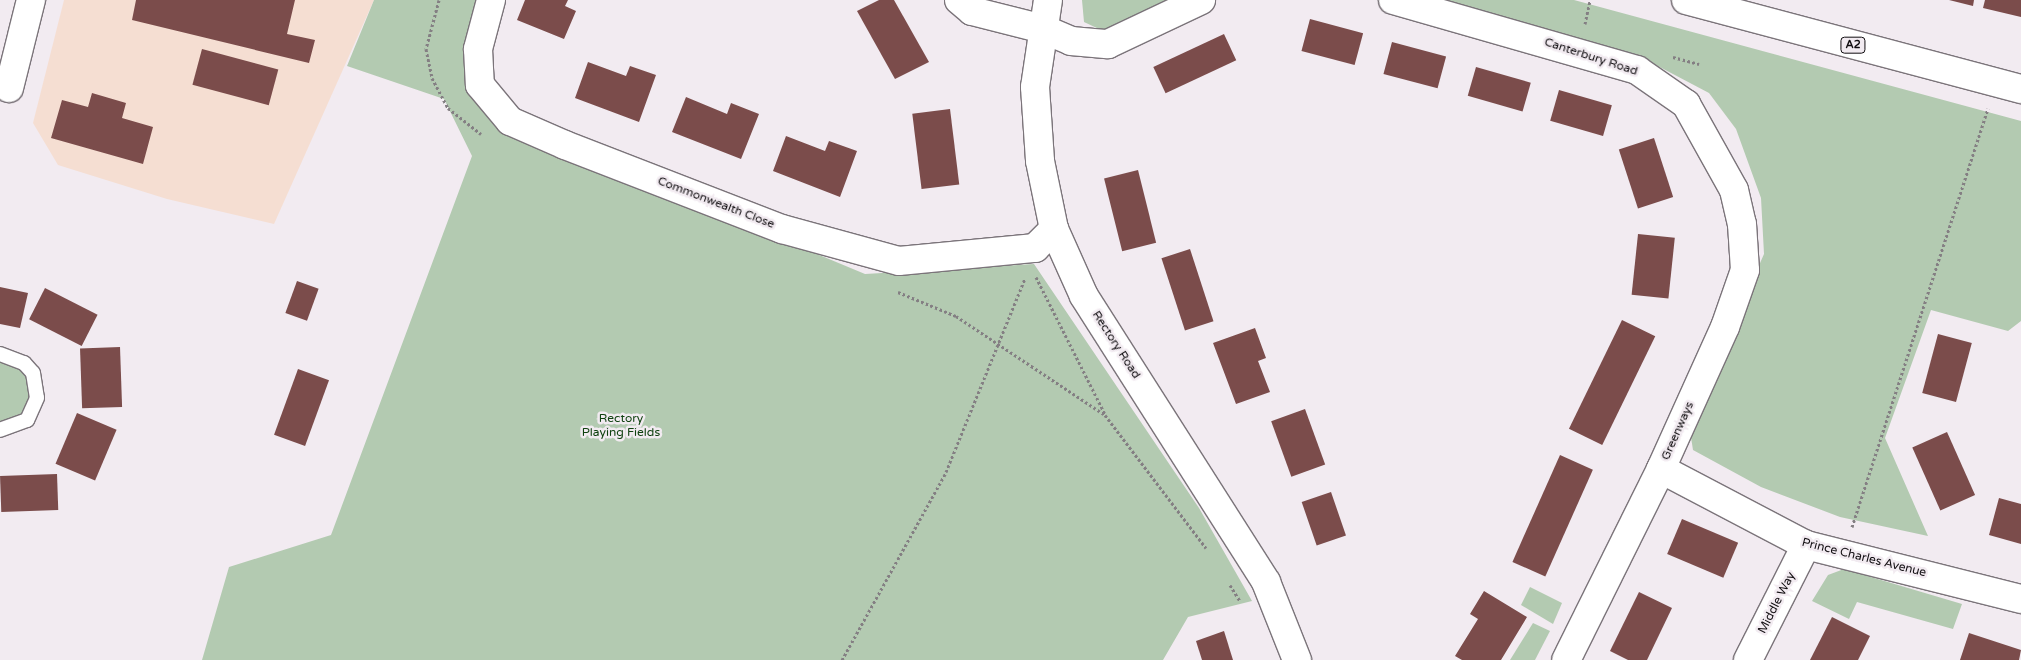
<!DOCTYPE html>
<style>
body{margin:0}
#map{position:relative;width:2021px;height:660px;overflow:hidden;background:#f2ebf1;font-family:"Varela Round",sans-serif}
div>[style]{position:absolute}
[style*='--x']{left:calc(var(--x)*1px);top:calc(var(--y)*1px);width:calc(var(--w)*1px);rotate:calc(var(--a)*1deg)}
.education>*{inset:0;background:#f5ded2}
.green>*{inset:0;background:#b3cab1}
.building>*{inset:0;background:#7b4c4b;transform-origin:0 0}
.path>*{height:3px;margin-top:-1.5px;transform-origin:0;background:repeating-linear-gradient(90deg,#847f83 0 2.5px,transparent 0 5px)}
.roads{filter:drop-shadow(1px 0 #7b747a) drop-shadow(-1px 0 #7b747a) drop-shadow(0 1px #7b747a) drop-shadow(0 -1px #7b747a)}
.service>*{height:14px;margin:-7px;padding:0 7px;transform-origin:7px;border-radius:7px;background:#fff}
.minor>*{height:28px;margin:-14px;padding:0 14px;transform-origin:14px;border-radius:14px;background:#fff}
.tertiary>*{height:28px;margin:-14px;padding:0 14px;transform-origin:14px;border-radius:14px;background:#fff}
.primary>*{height:28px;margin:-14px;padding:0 14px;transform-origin:14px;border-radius:14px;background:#fff}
span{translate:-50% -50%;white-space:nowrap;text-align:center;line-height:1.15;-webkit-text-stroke:5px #f2ebf1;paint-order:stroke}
.shield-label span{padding:1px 4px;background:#f2ebf1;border:1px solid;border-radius:4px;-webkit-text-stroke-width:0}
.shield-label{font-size:11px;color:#100d10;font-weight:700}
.street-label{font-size:12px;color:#100d10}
.park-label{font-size:12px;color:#0f410f}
</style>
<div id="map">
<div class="education">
<div style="clip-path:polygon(64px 0,374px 0,274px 224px,167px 199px,58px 165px,33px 123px)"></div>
</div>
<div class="green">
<div style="clip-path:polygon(374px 0,491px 0,477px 36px,497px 109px,557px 146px,865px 274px,1034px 264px,1199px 508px,1252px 601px,1188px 617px,1163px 660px,202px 660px,229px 567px,331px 535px,472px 156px,444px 99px,347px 66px)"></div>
<div style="clip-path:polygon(1188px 0,1117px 29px,1099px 29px,1084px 22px,1082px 0)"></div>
<div style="clip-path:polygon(1427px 0,1574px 0,2021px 121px,2021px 321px,2008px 331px,1931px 310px,1885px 438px,1928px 536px,1840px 517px,1761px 487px,1693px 450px,1689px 425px,1764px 254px,1761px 198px,1736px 129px,1709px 93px,1635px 54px)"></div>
<div style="clip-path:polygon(0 354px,24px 363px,34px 409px,0 430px)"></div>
<div style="clip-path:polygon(1844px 569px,1962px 604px,1953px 629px,1857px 602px,1849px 619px,1812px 601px,1828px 575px)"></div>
<div style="clip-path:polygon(1530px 587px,1562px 603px,1553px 624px,1521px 605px)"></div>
<div style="clip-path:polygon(1533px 623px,1550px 631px,1535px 660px,1510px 660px)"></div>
</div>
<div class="building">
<div style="clip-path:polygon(136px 0,295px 0,287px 34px,315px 40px,309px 63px,132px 20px)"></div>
<div style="clip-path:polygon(525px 0,568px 0,565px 6px,576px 11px,564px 39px,517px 20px)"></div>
<div style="clip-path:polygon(879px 0,894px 0,929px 62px,895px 79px,857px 11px)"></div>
<div style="clip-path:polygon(1949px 0,1974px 0,1973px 6px)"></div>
<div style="clip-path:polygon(1985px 0,2021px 0,2021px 17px,1983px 8px)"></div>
<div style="left:1310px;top:19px;width:55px;height:33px;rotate:15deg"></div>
<div style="left:1224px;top:34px;width:29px;height:78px;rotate:65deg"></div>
<div style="left:1392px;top:42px;width:56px;height:33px;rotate:15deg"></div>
<div style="left:202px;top:49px;width:79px;height:37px;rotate:15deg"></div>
<div style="clip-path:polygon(588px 62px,626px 76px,630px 66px,656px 75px,639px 122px,575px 98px)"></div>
<div style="left:1476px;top:67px;width:57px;height:30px;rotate:16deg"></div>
<div style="left:1559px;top:90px;width:55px;height:32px;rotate:16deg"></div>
<div style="clip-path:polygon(92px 93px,126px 103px,122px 118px,153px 127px,143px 164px,51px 138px,62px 100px,88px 107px)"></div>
<div style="clip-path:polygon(686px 97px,727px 114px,731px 103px,759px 114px,741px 159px,672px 132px)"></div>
<div style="left:950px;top:109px;width:76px;height:38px;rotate:83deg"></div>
<div style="clip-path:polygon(786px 136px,825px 151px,829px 141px,857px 151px,840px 197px,773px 171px)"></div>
<div style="left:1654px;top:138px;width:62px;height:37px;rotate:72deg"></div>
<div style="left:1138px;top:170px;width:75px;height:35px;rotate:76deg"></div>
<div style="left:1638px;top:234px;width:37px;height:61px;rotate:6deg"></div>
<div style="left:1190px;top:249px;width:76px;height:30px;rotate:72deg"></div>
<div style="left:297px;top:281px;width:23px;height:34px;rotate:20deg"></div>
<div style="clip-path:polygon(0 287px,28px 293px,20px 328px,0 324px)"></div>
<div style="left:45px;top:288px;width:59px;height:35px;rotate:27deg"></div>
<div style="left:1622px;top:320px;width:37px;height:121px;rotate:26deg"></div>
<div style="clip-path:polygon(1255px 328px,1266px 358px,1258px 361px,1270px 392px,1236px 404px,1213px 343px)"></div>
<div style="left:1938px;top:334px;width:35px;height:61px;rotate:15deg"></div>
<div style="left:120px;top:347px;width:60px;height:40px;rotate:88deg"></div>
<div style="left:298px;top:369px;width:33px;height:70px;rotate:20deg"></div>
<div style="left:1305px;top:409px;width:59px;height:36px;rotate:70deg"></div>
<div style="left:77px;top:413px;width:43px;height:55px;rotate:23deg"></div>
<div style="left:1947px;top:432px;width:69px;height:38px;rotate:66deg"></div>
<div style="left:1560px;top:455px;width:36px;height:117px;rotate:24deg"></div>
<div style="left:57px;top:474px;width:36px;height:57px;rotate:88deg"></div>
<div style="left:1331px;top:492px;width:46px;height:31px;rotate:71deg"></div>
<div style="clip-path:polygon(1999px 498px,2021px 504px,2021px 544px,1989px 535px)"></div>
<div style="left:1682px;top:519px;width:61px;height:38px;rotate:23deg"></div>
<div style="clip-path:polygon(1484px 591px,1527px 617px,1501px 660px,1462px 660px,1455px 656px,1478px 619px,1470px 614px)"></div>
<div style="clip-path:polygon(1639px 592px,1672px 608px,1647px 660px,1628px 660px,1610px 651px)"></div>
<div style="clip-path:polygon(1832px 617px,1870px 636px,1858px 660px,1810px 660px)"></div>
<div style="clip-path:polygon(1224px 631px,1233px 660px,1202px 660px,1196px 641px)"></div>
<div style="clip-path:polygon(1969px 633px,2021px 650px,2019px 660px,1960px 660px)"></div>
</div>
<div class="path">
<div style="--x:439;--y:0;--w:51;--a:104.9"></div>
<div style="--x:426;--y:49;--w:30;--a:78"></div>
<div style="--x:432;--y:78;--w:34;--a:62"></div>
<div style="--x:448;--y:108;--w:42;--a:38.2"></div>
<div style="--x:1585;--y:24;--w:25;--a:-78"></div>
<div style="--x:1673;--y:57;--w:27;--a:15"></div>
<div style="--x:1036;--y:277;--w:153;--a:63.3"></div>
<div style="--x:898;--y:292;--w:63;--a:22.5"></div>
<div style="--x:956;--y:316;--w:179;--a:33.6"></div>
<div style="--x:1105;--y:415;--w:167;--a:52.8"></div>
<div style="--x:1852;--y:527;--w:440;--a:-72"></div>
<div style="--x:1230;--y:585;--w:19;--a:58"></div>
<div style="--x:842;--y:660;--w:215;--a:-61"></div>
<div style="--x:946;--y:472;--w:209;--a:-67.8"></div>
</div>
<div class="roads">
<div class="service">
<div style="--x:0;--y:354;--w:26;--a:21"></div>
<div style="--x:24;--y:363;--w:13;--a:48"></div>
<div style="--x:33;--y:373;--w:25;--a:81"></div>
<div style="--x:37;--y:398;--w:24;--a:114"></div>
<div style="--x:27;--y:420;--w:29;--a:160"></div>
</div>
<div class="minor">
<div style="--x:491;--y:0;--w:51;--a:104.9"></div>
<div style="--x:478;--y:49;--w:36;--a:87"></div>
<div style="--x:480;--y:85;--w:47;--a:50.2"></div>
<div style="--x:510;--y:121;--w:60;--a:23.6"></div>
<div style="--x:565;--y:145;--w:233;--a:21.2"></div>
<div style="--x:782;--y:229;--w:121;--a:15.3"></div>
<div style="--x:899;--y:261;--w:137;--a:-5.5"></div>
<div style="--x:1035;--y:248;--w:27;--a:-45"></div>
<div style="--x:959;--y:0;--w:17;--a:40"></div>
<div style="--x:972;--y:11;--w:73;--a:14.2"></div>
<div style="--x:1043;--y:29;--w:30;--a:23"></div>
<div style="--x:1071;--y:41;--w:37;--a:5"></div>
<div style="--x:1108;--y:44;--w:103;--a:-25.3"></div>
<div style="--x:1393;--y:0;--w:254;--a:16"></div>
<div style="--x:1637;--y:70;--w:60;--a:34.8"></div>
<div style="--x:1686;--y:104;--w:98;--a:60.8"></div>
<div style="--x:1734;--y:190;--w:35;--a:77"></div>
<div style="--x:1742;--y:224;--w:46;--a:86.3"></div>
<div style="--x:1745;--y:270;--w:60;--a:109.3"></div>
<div style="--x:1725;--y:327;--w:156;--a:114.3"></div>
<div style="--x:1661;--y:469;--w:213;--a:116.4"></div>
<div style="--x:9;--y:88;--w:91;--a:-76"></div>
<div style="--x:1661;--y:469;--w:164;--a:27.7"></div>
<div style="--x:1806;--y:545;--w:222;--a:14.1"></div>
<div style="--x:1748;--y:660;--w:129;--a:-63.2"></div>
</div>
<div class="tertiary">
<div style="--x:1048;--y:0;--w:88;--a:98.5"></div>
<div style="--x:1035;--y:87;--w:74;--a:86.1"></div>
<div style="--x:1040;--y:161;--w:69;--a:78.4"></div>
<div style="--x:1054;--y:229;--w:73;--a:65.9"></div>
<div style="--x:1084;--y:296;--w:339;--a:57.5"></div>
<div style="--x:1266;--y:582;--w:84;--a:68.3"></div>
</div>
<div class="primary">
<div style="--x:1686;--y:0;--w:347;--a:14.9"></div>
</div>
</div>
<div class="shield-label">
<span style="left:1853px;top:45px">A2</span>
</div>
<div class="street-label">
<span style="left:1591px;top:57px;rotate:18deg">Canterbury Road</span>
<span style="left:716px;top:203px;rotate:21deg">Commonwealth Close</span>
<span style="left:1116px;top:345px;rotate:57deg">Rectory Road</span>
<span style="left:1678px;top:431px;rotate:-66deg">Greenways</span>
<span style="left:1864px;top:558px;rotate:14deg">Prince Charles Avenue</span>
<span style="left:1777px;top:603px;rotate:-63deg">Middle Way</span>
</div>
<div class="park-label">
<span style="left:621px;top:426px">Rectory<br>Playing Fields</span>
</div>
</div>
